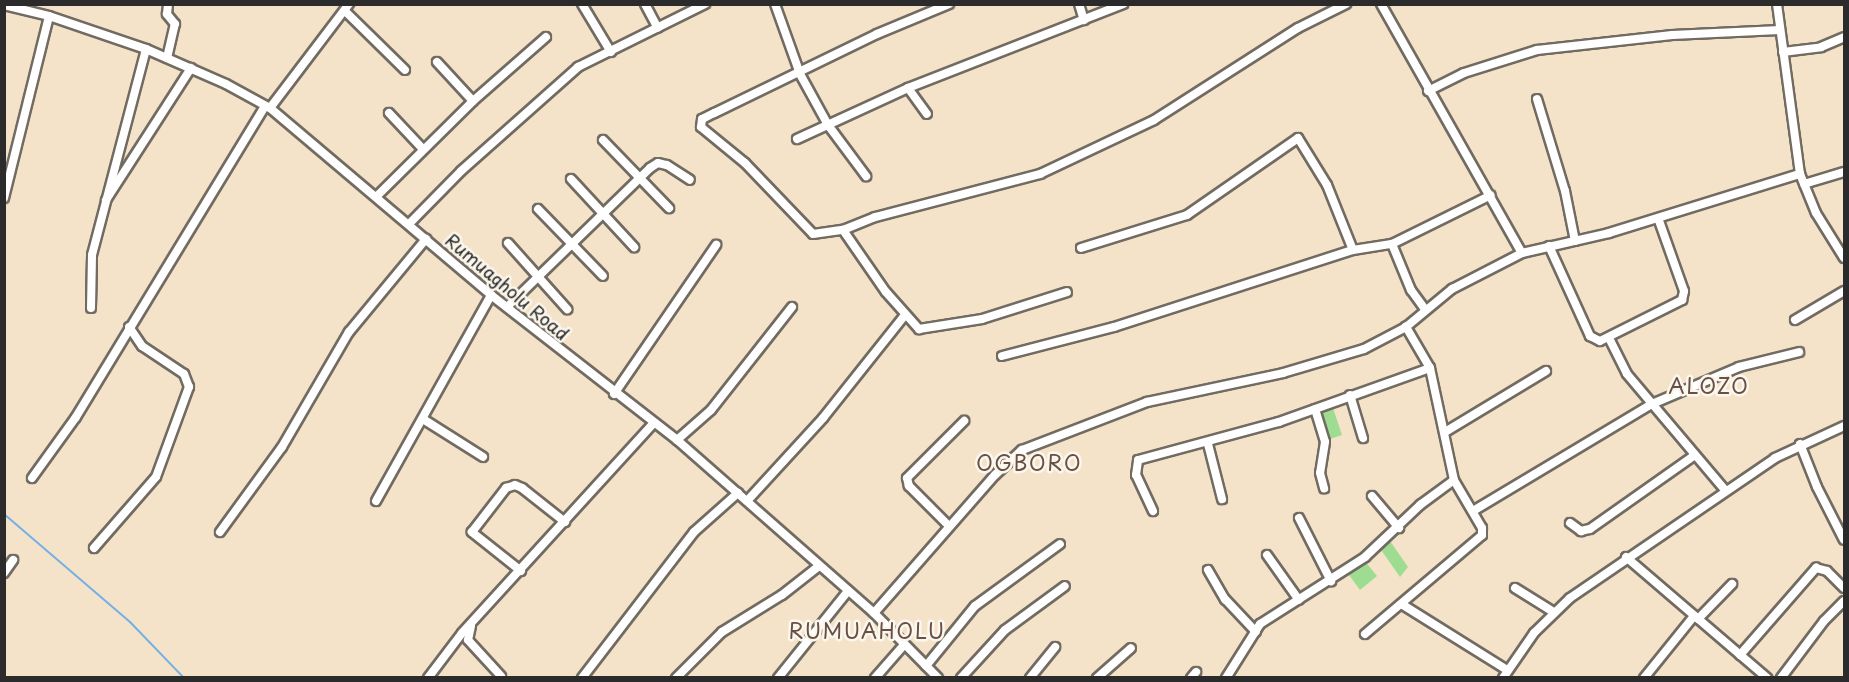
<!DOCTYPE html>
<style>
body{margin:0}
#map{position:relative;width:1849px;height:682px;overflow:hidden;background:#f4e3c9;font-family:"Playpen Sans",sans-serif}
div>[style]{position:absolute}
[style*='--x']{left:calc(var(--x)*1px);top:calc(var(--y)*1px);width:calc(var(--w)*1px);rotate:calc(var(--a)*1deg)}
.green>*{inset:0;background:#9edd91}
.stream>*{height:2px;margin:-1px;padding:0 1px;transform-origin:1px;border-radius:1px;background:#74b0e6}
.roads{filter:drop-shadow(2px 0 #716b62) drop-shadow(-2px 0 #716b62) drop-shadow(0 2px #716b62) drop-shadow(0 -2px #716b62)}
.street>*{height:8px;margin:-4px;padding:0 4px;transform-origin:4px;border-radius:4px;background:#fff}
span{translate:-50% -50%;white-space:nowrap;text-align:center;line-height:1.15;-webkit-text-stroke:5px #fbf7ec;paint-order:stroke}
.street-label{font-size:18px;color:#2b2b2b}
.quarter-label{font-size:21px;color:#694f46;letter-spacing:1.5px}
.frame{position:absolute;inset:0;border:6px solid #2b2b2b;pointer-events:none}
</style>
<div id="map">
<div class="green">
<div style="clip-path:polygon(1332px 405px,1342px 435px,1327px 440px,1319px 411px)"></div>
<div style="clip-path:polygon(1390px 541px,1408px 567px,1400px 577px,1379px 547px)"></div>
<div style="clip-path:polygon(1364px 560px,1377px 576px,1360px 590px,1346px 571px)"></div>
</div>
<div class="stream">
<div style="--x:4;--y:514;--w:166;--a:40.6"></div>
<div style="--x:130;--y:622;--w:78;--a:46"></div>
</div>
<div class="roads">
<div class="street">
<div style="--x:582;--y:4;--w:56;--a:58.9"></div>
<div style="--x:645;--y:4;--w:27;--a:62"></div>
<div style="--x:775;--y:4;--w:74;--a:70.3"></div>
<div style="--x:800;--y:74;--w:58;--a:61.2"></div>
<div style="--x:828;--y:125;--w:64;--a:53.3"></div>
<div style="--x:949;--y:4;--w:78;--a:157.4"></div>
<div style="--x:877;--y:34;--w:181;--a:154.1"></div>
<div style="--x:714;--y:113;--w:13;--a:153"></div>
<div style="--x:702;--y:119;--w:8;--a:97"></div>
<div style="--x:701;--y:127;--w:57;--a:39.3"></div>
<div style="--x:745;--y:163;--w:98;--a:46.2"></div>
<div style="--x:813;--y:234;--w:30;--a:-8"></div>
<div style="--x:843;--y:230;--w:35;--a:-22"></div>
<div style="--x:875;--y:217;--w:171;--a:-14.6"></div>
<div style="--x:1040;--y:174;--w:126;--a:-25.3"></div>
<div style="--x:1154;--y:120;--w:171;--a:-32.6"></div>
<div style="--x:1298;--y:28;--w:54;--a:-26.6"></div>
<div style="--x:1079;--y:4;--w:17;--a:73"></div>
<div style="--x:1381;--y:4;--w:286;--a:60.5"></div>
<div style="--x:1777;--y:4;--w:172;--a:82.3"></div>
<div style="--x:1800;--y:174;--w:42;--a:67.7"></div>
<div style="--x:1816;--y:213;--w:53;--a:58.1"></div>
<div style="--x:4;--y:5;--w:46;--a:13.7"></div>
<div style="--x:49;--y:16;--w:102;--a:18.8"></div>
<div style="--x:146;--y:49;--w:87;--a:23.6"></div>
<div style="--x:226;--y:84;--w:50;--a:28.6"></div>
<div style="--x:270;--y:108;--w:289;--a:40.2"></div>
<div style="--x:491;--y:295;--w:236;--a:37.9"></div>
<div style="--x:677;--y:440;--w:262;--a:41.3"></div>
<div style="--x:874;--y:613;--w:91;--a:45.4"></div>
<div style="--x:345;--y:11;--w:84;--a:44.5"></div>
<div style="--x:1783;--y:52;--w:38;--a:-7"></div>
<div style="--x:1821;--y:47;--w:25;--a:-23"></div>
<div style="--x:167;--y:58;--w:35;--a:-77"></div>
<div style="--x:175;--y:24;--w:13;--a:-129"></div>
<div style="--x:167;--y:14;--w:10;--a:-84"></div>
<div style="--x:437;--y:62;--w:53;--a:47.3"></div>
<div style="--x:908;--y:88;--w:32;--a:54"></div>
<div style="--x:1428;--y:91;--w:40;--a:-26.6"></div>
<div style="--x:1464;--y:73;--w:77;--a:-17.5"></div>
<div style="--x:1537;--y:50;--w:136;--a:-6.3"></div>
<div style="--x:1672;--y:35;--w:108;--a:-2.7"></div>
<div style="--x:1537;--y:99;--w:96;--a:73.1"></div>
<div style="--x:1565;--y:191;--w:51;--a:78.7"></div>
<div style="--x:270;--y:108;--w:131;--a:-52.8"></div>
<div style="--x:389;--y:113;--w:48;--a:46.7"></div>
<div style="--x:797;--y:139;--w:122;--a:-24.7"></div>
<div style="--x:908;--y:88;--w:231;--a:-21.3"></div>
<div style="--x:603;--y:140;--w:95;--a:45.9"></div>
<div style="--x:571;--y:179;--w:93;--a:47.2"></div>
<div style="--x:1804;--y:184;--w:42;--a:-16.7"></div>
<div style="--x:376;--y:197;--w:136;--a:-44.7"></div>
<div style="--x:473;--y:101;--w:97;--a:-41.2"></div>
<div style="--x:4;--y:198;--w:187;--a:-76.1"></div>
<div style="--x:106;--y:200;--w:157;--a:-57.2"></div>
<div style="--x:538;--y:209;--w:93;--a:45.9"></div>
<div style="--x:409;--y:224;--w:74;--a:-45.5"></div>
<div style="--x:461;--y:171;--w:157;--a:-41.6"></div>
<div style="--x:578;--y:67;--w:142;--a:-26.4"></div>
<div style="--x:843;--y:230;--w:75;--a:55.3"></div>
<div style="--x:886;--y:292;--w:50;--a:48.3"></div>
<div style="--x:919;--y:329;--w:64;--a:-9"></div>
<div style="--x:982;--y:319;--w:89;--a:-17.6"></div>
<div style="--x:508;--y:243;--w:89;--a:48.2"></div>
<div style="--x:1392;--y:244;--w:50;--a:67.6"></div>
<div style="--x:1411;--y:290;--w:24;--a:54"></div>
<div style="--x:1549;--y:246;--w:99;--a:65.5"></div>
<div style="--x:1590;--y:336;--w:11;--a:27"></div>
<div style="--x:1600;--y:341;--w:92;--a:-26.6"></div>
<div style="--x:1682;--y:300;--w:9;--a:-77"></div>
<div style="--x:1684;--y:291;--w:77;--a:-109.6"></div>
<div style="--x:1081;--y:248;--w:111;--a:-17.3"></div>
<div style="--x:1187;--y:215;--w:135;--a:-34.7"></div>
<div style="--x:1298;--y:138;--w:55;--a:58.3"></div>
<div style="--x:1327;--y:185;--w:70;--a:68.2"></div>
<div style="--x:507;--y:307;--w:199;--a:-44.2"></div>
<div style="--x:650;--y:168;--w:9;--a:-32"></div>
<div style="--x:658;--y:163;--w:9;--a:13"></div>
<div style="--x:667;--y:165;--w:27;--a:33"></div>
<div style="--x:91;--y:308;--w:53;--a:-88.9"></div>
<div style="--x:92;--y:255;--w:213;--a:-75.3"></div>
<div style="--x:1795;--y:320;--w:57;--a:-30.6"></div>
<div style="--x:1609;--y:338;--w:40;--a:63.4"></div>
<div style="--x:1627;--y:374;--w:153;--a:49.8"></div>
<div style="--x:1002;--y:356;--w:116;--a:-14.5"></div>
<div style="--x:1114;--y:327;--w:251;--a:-17.9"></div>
<div style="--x:1353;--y:250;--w:39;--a:-9"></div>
<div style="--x:1392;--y:244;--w:110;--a:-26.3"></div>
<div style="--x:614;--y:394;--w:181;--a:-55.6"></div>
<div style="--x:1350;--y:395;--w:45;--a:73.2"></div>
<div style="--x:1315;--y:409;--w:34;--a:73"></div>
<div style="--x:1325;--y:442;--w:31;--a:99"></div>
<div style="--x:1320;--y:473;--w:16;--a:75"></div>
<div style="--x:423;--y:419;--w:71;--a:32.3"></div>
<div style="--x:1445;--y:432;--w:118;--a:-31.1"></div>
<div style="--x:677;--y:440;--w:45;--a:-41.4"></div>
<div style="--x:711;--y:410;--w:131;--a:-51.8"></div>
<div style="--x:1208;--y:444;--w:57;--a:75.7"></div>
<div style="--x:1800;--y:444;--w:46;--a:68.4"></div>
<div style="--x:1817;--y:487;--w:59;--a:63"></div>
<div style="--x:32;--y:478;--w:75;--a:-54.2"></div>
<div style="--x:76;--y:417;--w:364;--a:-58.7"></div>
<div style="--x:1372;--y:496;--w:42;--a:49.8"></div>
<div style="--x:376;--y:501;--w:236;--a:-60.8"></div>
<div style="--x:747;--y:501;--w:113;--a:-47.5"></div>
<div style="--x:823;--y:418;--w:132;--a:-51.5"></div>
<div style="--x:1153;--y:511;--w:40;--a:-115"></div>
<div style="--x:1136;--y:475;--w:15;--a:-82"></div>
<div style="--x:1138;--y:460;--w:146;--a:-15.1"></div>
<div style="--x:1279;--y:422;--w:160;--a:-19.7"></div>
<div style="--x:1473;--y:511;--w:209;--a:-30.9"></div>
<div style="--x:1652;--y:404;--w:95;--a:-23"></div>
<div style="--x:1739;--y:367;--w:62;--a:-14"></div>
<div style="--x:1299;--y:518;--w:71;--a:63.1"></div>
<div style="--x:1570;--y:523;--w:14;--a:36"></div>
<div style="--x:1581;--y:531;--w:9;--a:-13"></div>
<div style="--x:1590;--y:529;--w:128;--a:-35.2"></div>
<div style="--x:949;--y:526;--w:57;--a:-135"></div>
<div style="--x:909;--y:486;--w:8;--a:-104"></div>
<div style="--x:907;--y:478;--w:81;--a:-45"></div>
<div style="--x:220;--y:532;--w:105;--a:-53.9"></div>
<div style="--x:282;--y:447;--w:133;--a:-59.8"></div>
<div style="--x:349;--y:332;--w:121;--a:-50.4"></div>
<div style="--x:94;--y:548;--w:94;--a:-48.9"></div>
<div style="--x:156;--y:477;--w:96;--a:-69.9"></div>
<div style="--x:189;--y:387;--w:14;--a:-111"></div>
<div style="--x:184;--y:374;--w:50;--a:-146.3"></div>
<div style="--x:142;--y:346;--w:23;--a:-124"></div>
<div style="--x:1267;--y:555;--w:55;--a:54.6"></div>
<div style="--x:1626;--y:557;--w:186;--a:40.6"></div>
<div style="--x:1208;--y:570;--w:34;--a:60"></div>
<div style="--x:1225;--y:599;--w:45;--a:46.8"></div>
<div style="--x:521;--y:571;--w:63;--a:-141.5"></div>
<div style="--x:472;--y:532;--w:56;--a:-52.3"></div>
<div style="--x:506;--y:488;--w:9;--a:-18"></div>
<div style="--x:515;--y:485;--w:8;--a:23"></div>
<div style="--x:522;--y:488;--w:55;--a:38.3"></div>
<div style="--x:4;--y:573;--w:16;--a:-55"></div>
<div style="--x:1515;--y:588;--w:44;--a:31.9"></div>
<div style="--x:1403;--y:605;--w:123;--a:32"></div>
<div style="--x:874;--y:613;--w:184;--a:-48.8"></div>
<div style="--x:995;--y:475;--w:37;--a:-43"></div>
<div style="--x:1022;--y:450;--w:134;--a:-21"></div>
<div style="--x:1147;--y:402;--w:139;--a:-12"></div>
<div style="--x:1283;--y:373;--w:84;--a:-16.5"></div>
<div style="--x:1364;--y:349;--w:47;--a:-27.6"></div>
<div style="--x:1406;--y:327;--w:60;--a:-39.6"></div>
<div style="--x:1452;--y:289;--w:79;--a:-27.2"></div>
<div style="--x:1522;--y:253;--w:89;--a:-12.9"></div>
<div style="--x:1609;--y:233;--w:200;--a:-17.2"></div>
<div style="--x:1698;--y:619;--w:49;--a:-45.8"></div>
<div style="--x:471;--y:626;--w:14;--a:102"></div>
<div style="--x:468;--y:640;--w:49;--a:47.5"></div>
<div style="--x:1365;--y:634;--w:153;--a:-40.2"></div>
<div style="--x:1482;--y:535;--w:7;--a:-90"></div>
<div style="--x:1482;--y:528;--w:56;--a:-120.3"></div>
<div style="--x:1454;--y:480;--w:115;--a:-102.1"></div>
<div style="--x:1430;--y:368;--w:48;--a:-120.3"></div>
<div style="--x:1740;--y:655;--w:116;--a:-48.9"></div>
<div style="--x:1816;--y:568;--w:11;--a:15"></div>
<div style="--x:1827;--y:571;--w:24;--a:45"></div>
<div style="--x:926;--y:666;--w:77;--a:-50.8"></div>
<div style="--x:975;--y:606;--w:105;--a:-36.1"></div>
<div style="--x:428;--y:678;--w:56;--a:-52.9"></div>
<div style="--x:462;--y:633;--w:285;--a:-47.6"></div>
<div style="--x:582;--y:678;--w:184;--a:-52.5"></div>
<div style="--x:694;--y:532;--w:59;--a:-41.6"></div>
<div style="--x:676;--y:678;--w:65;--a:-45"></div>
<div style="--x:722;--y:632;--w:70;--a:-31.7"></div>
<div style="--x:782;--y:595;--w:47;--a:-38.1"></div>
<div style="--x:778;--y:678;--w:112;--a:-51.2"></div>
<div style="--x:875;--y:678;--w:43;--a:-48.8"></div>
<div style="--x:961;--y:678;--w:65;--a:-47.5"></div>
<div style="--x:1005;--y:630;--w:74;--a:-36.3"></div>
<div style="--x:1030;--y:678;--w:40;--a:-51"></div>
<div style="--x:1097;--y:678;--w:45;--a:-41.4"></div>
<div style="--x:1191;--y:678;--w:8;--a:-50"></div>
<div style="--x:1226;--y:678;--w:64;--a:-57.8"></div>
<div style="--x:1260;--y:624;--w:125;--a:-32.5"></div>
<div style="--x:1365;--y:557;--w:76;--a:-43.4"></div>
<div style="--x:1420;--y:505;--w:42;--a:-36.3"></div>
<div style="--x:1503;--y:678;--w:55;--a:-55.4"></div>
<div style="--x:1534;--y:633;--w:50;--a:-44.2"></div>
<div style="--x:1570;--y:598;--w:248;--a:-34.3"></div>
<div style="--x:1775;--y:458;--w:76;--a:-24.9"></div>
<div style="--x:1644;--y:678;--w:80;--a:-51.1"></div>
<div style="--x:1781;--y:678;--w:71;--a:-53"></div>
<div style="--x:1824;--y:621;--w:28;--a:-45"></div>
</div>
</div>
<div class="street-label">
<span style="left:507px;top:287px;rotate:40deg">Rumuagholu Road</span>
</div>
<div class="quarter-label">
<span style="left:1709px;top:385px">ALOZO</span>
<span style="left:1029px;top:462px">OGBORO</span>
<span style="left:867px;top:630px">RUMUAHOLU</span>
</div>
<div class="frame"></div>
</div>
